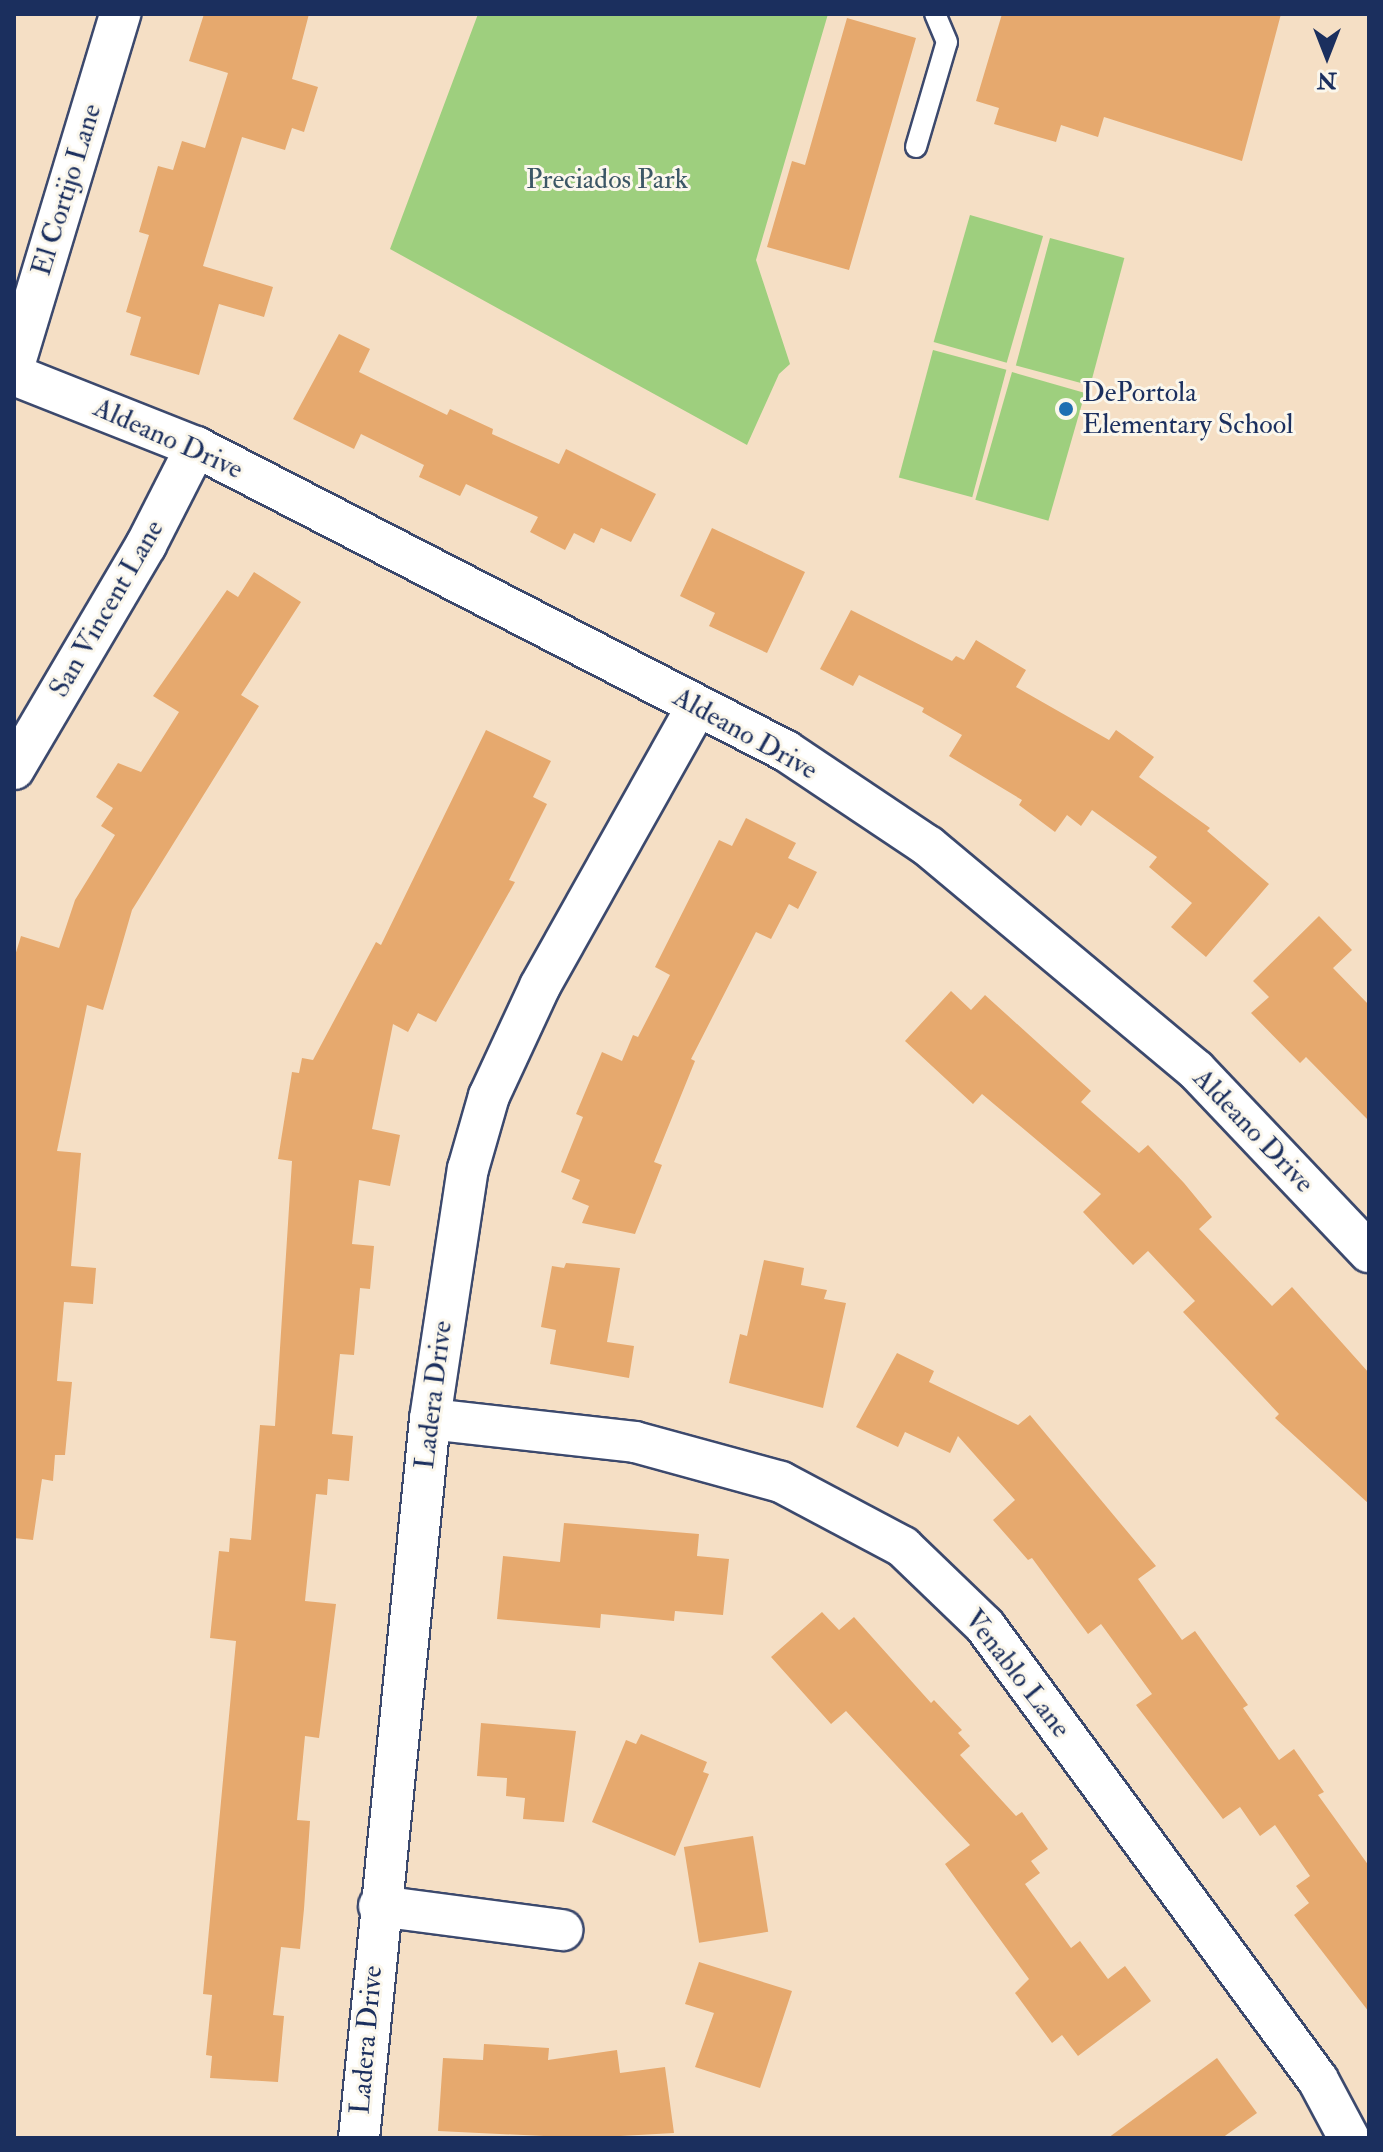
<!DOCTYPE html>
<style>
body{margin:0}
#map{position:relative;width:1383px;height:2152px;overflow:hidden;background:#f5dfc5;font-family:"IM FELL Double Pica",serif}
div>[style]{position:absolute}
[style*='--x']{left:calc(var(--x)*1px);top:calc(var(--y)*1px);width:calc(var(--w)*1px);rotate:calc(var(--a)*1deg)}
.green>*{inset:0;background:#9ecf7e;transform-origin:0 0}
.building>*{inset:0;background:#e6a96e;transform-origin:0 0}
.roads{filter:drop-shadow(2px 0 #3c496d) drop-shadow(-2px 0 #3c496d) drop-shadow(0 2px #3c496d) drop-shadow(0 -2px #3c496d)}
.lane>*{height:20px;margin:-10px;padding:0 10px;transform-origin:10px;border-radius:10px;background:#fff}
.street>*{height:40px;margin:-20px;padding:0 20px;transform-origin:20px;border-radius:20px;background:#fff}
.dots>*{width:22px;height:22px;translate:-50% -50%;box-sizing:border-box;border:4px solid #fbf7ec;border-radius:50%}
span{translate:-50% -50%;white-space:nowrap;text-align:center;line-height:1.15;-webkit-text-stroke:6px #fbf7ec;paint-order:stroke}
.park-label{font-size:28px;color:#3c5766}
.street-label{font-size:28px;color:#1b2f5e}
.poi-label{font-size:28px;color:#1b2f5e}
.left{translate:0 -50%;text-align:left}
.frame{position:absolute;inset:0;border:16px solid #1b2f5e;pointer-events:none}
.north{position:absolute;left:1287px;top:16px;width:80px;height:80px;-webkit-text-stroke:6px #fbf7ec;paint-order:stroke;rotate:180deg;font-size:22px;font-weight:700;line-height:32px;text-align:center;color:#1b2f5e}
.north::after{content:'';display:block;margin:auto;width:28px;height:36px;background:#1b2f5e;clip-path:polygon(50% 0,100% 100%,50% 72%,0 100%)}
</style>
<div id="map">
<div class="green">
<div style="clip-path:polygon(478px 14px,828px 14px,756px 260px,790px 364px,779px 374px,747px 445px,390px 249px)"></div>
<div style="left:970px;top:215px;width:76px;height:132px;rotate:16deg"></div>
<div style="left:1050px;top:238px;width:77px;height:132px;rotate:15deg"></div>
<div style="left:933px;top:350px;width:76px;height:132px;rotate:15deg"></div>
<div style="left:1012px;top:372px;width:76px;height:133px;rotate:16deg"></div>
</div>
<div class="building">
<div style="clip-path:polygon(204px 14px,309px 14px,292px 79px,318px 87px,304px 132px,292px 128px,285px 150px,242px 137px,203px 266px,273px 287px,264px 317px,219px 304px,199px 375px,130px 355px,141px 317px,126px 312px,149px 235px,139px 232px,158px 166px,173px 170px,182px 141px,205px 148px,228px 73px,189px 61px)"></div>
<div style="clip-path:polygon(1002px 14px,1281px 14px,1242px 161px,1104px 117px,1098px 137px,1061px 125px,1056px 142px,994px 124px,999px 108px,976px 101px)"></div>
<div style="clip-path:polygon(847px 18px,916px 38px,849px 270px,767px 247px,792px 161px,805px 165px)"></div>
<div style="clip-path:polygon(339px 334px,370px 349px,359px 372px,447px 415px,450px 409px,493px 429px,492px 434px,559px 464px,566px 449px,656px 494px,631px 542px,601px 528px,594px 543px,574px 533px,565px 550px,530px 532px,538px 517px,466px 484px,460px 496px,419px 477px,424px 465px,361px 434px,354px 449px,293px 419px)"></div>
<div style="clip-path:polygon(712px 528px,805px 572px,767px 653px,709px 626px,715px 613px,680px 596px)"></div>
<div style="clip-path:polygon(254px 572px,301px 602px,241px 695px,259px 706px,132px 910px,103px 1010px,87px 1005px,57px 1151px,81px 1153px,71px 1266px,96px 1268px,93px 1304px,64px 1302px,57px 1381px,72px 1382px,65px 1455px,55px 1455px,53px 1481px,42px 1479px,33px 1540px,14px 1538px,14px 959px,21px 936px,59px 948px,75px 900px,115px 835px,101px 826px,113px 808px,96px 797px,118px 763px,141px 772px,179px 712px,153px 696px,227px 590px,238px 597px)"></div>
<div style="clip-path:polygon(851px 610px,952px 661px,956px 656px,964px 660px,976px 640px,1026px 670px,1016px 687px,1109px 740px,1116px 730px,1154px 757px,1139px 777px,1210px 828px,1207px 831px,1269px 884px,1206px 957px,1171px 927px,1192px 903px,1149px 867px,1157px 857px,1092px 810px,1081px 826px,1067px 815px,1055px 832px,1019px 805px,1022px 800px,949px 756px,962px 735px,922px 712px,924px 708px,859px 675px,853px 686px,820px 669px)"></div>
<div style="clip-path:polygon(486px 730px,551px 761px,533px 797px,547px 804px,509px 880px,515px 882px,436px 1022px,418px 1013px,408px 1032px,393px 1024px,372px 1129px,400px 1135px,390px 1186px,359px 1180px,352px 1244px,374px 1246px,370px 1289px,360px 1288px,354px 1355px,340px 1354px,332px 1434px,353px 1436px,349px 1481px,328px 1479px,327px 1495px,316px 1494px,305px 1601px,336px 1604px,319px 1738px,305px 1736px,297px 1820px,310px 1821px,304px 1909px,300px 1949px,281px 1947px,273px 2015px,284px 2016px,278px 2082px,210px 2078px,212px 2056px,206px 2055px,212px 1995px,203px 1994px,236px 1641px,210px 1638px,219px 1551px,229px 1552px,230px 1538px,251px 1540px,260px 1425px,275px 1426px,292px 1161px,278px 1159px,292px 1072px,299px 1073px,302px 1058px,313px 1060px,376px 942px,381px 945px)"></div>
<div style="clip-path:polygon(746px 818px,796px 843px,788px 858px,817px 872px,798px 909px,789px 904px,771px 939px,756px 932px,691px 1059px,695px 1061px,654px 1162px,662px 1165px,635px 1234px,582px 1223px,589px 1206px,572px 1199px,580px 1180px,561px 1172px,583px 1117px,576px 1114px,602px 1052px,622px 1061px,633px 1035px,638px 1037px,670px 975px,655px 967px,719px 840px,732px 846px)"></div>
<div style="clip-path:polygon(1319px 916px,1352px 950px,1333px 968px,1369px 1005px,1369px 1121px,1306px 1057px,1300px 1063px,1251px 1013px,1269px 997px,1253px 981px)"></div>
<div style="clip-path:polygon(951px 991px,971px 1010px,985px 995px,1091px 1091px,1081px 1102px,1139px 1153px,1148px 1145px,1184px 1183px,1212px 1217px,1199px 1229px,1272px 1306px,1292px 1287px,1369px 1373px,1369px 1504px,1275px 1418px,1279px 1414px,1183px 1312px,1195px 1301px,1148px 1251px,1133px 1265px,1083px 1212px,1101px 1194px,982px 1094px,973px 1104px,905px 1041px)"></div>
<div style="clip-path:polygon(764px 1260px,804px 1268px,801px 1285px,827px 1290px,824px 1299px,846px 1303px,823px 1408px,729px 1383px,740px 1334px,747px 1336px)"></div>
<div style="clip-path:polygon(566px 1263px,620px 1268px,607px 1342px,634px 1346px,629px 1378px,550px 1364px,556px 1330px,541px 1327px,552px 1266px,564px 1268px)"></div>
<div style="clip-path:polygon(897px 1353px,934px 1371px,929px 1382px,1018px 1425px,1030px 1415px,1156px 1566px,1138px 1579px,1182px 1640px,1195px 1631px,1248px 1705px,1243px 1708px,1279px 1760px,1294px 1749px,1324px 1792px,1318px 1795px,1369px 1866px,1369px 2012px,1294px 1915px,1309px 1903px,1296px 1886px,1310px 1876px,1275px 1825px,1260px 1836px,1240px 1807px,1223px 1819px,1136px 1705px,1152px 1694px,1101px 1624px,1088px 1634px,1032px 1558px,1028px 1560px,993px 1520px,1015px 1500px,958px 1436px,950px 1453px,905px 1432px,898px 1447px,856px 1427px)"></div>
<div style="clip-path:polygon(564px 1523px,699px 1534px,697px 1556px,729px 1559px,723px 1615px,675px 1611px,674px 1621px,601px 1614px,600px 1628px,497px 1619px,503px 1556px,560px 1562px)"></div>
<div style="clip-path:polygon(822px 1612px,839px 1630px,854px 1617px,931px 1703px,934px 1700px,962px 1730px,958px 1733px,970px 1746px,960px 1755px,1016px 1816px,1022px 1812px,1048px 1849px,1031px 1861px,1040px 1873px,1025px 1884px,1071px 1948px,1080px 1941px,1108px 1979px,1125px 1966px,1151px 2001px,1078px 2056px,1062px 2035px,1052px 2043px,1015px 1993px,1029px 1979px,945px 1864px,970px 1845px,846px 1711px,831px 1724px,771px 1657px)"></div>
<div style="clip-path:polygon(481px 1723px,576px 1731px,564px 1822px,523px 1819px,525px 1798px,506px 1796px,507px 1778px,477px 1776px)"></div>
<div style="clip-path:polygon(641px 1734px,707px 1762px,703px 1772px,709px 1774px,675px 1856px,592px 1822px,626px 1740px,636px 1744px)"></div>
<div style="left:753px;top:1836px;width:97px;height:70px;rotate:81deg"></div>
<div style="clip-path:polygon(699px 1962px,792px 1991px,760px 2088px,695px 2067px,714px 2013px,685px 2004px)"></div>
<div style="clip-path:polygon(484px 2044px,549px 2048px,548px 2060px,617px 2050px,620px 2073px,665px 2067px,674px 2133px,585px 2138px,438px 2131px,443px 2058px,483px 2060px)"></div>
<div style="clip-path:polygon(1217px 2058px,1257px 2113px,1222px 2138px,1108px 2138px)"></div>
</div>
<div class="roads">
<div class="lane">
<div style="--x:916;--y:147;--w:109;--a:-73.6"></div>
<div style="--x:947;--y:42;--w:30;--a:-113"></div>
</div>
<div class="street">
<div style="--x:14;--y:366;--w:368;--a:-73.2"></div>
<div style="--x:14;--y:375;--w:196;--a:21.6"></div>
<div style="--x:196;--y:447;--w:664;--a:27.26"></div>
<div style="--x:786;--y:751;--w:171;--a:33.8"></div>
<div style="--x:928;--y:846;--w:349;--a:39.9"></div>
<div style="--x:1196;--y:1070;--w:251;--a:46.5"></div>
<div style="--x:14;--y:769;--w:260;--a:-59.5"></div>
<div style="--x:146;--y:545;--w:110;--a:-63"></div>
<div style="--x:430;--y:1419;--w:206;--a:6.4"></div>
<div style="--x:635;--y:1442;--w:151;--a:15.3"></div>
<div style="--x:781;--y:1482;--w:138;--a:28"></div>
<div style="--x:903;--y:1547;--w:114;--a:43.9"></div>
<div style="--x:985;--y:1626;--w:563;--a:53.74"></div>
<div style="--x:1318;--y:2080;--w:66;--a:61.9"></div>
<div style="--x:379;--y:1906;--w:185;--a:7.5"></div>
<div style="--x:359;--y:2138;--w:722;--a:-84.36"></div>
<div style="--x:430;--y:1419;--w:253;--a:-81.4"></div>
<div style="--x:468;--y:1169;--w:76;--a:-74"></div>
<div style="--x:489;--y:1096;--w:121;--a:-65.1"></div>
<div style="--x:540;--y:986;--w:321;--a:-60.7"></div>
</div>
</div>
<div class="dots">
<div style="left:1066px;top:409px;background:#1f6fb2"></div>
</div>
<div class="park-label">
<span style="left:607px;top:180px">Preciados Park</span>
</div>
<div class="street-label">
<span style="left:67px;top:190px;rotate:-73deg">El Cortijo Lane</span>
<span style="left:168px;top:439px;rotate:24deg">Aldeano Drive</span>
<span style="left:107px;top:609px;rotate:-60deg">San Vincent Lane</span>
<span style="left:745px;top:734px;rotate:29deg">Aldeano Drive</span>
<span style="left:1253px;top:1131px;rotate:46deg">Aldeano Drive</span>
<span style="left:434px;top:1395px;rotate:-83deg">Ladera Drive</span>
<span style="left:1017px;top:1674px;rotate:52deg">Venablo Lane</span>
<span style="left:367px;top:2040px;rotate:-85deg">Ladera Drive</span>
</div>
<div class="poi-label">
<span class="left" style="left:1082px;top:409px">DePortola<br>Elementary School</span>
</div>
<div class="frame"></div>
<div class="north">N</div>
</div>
